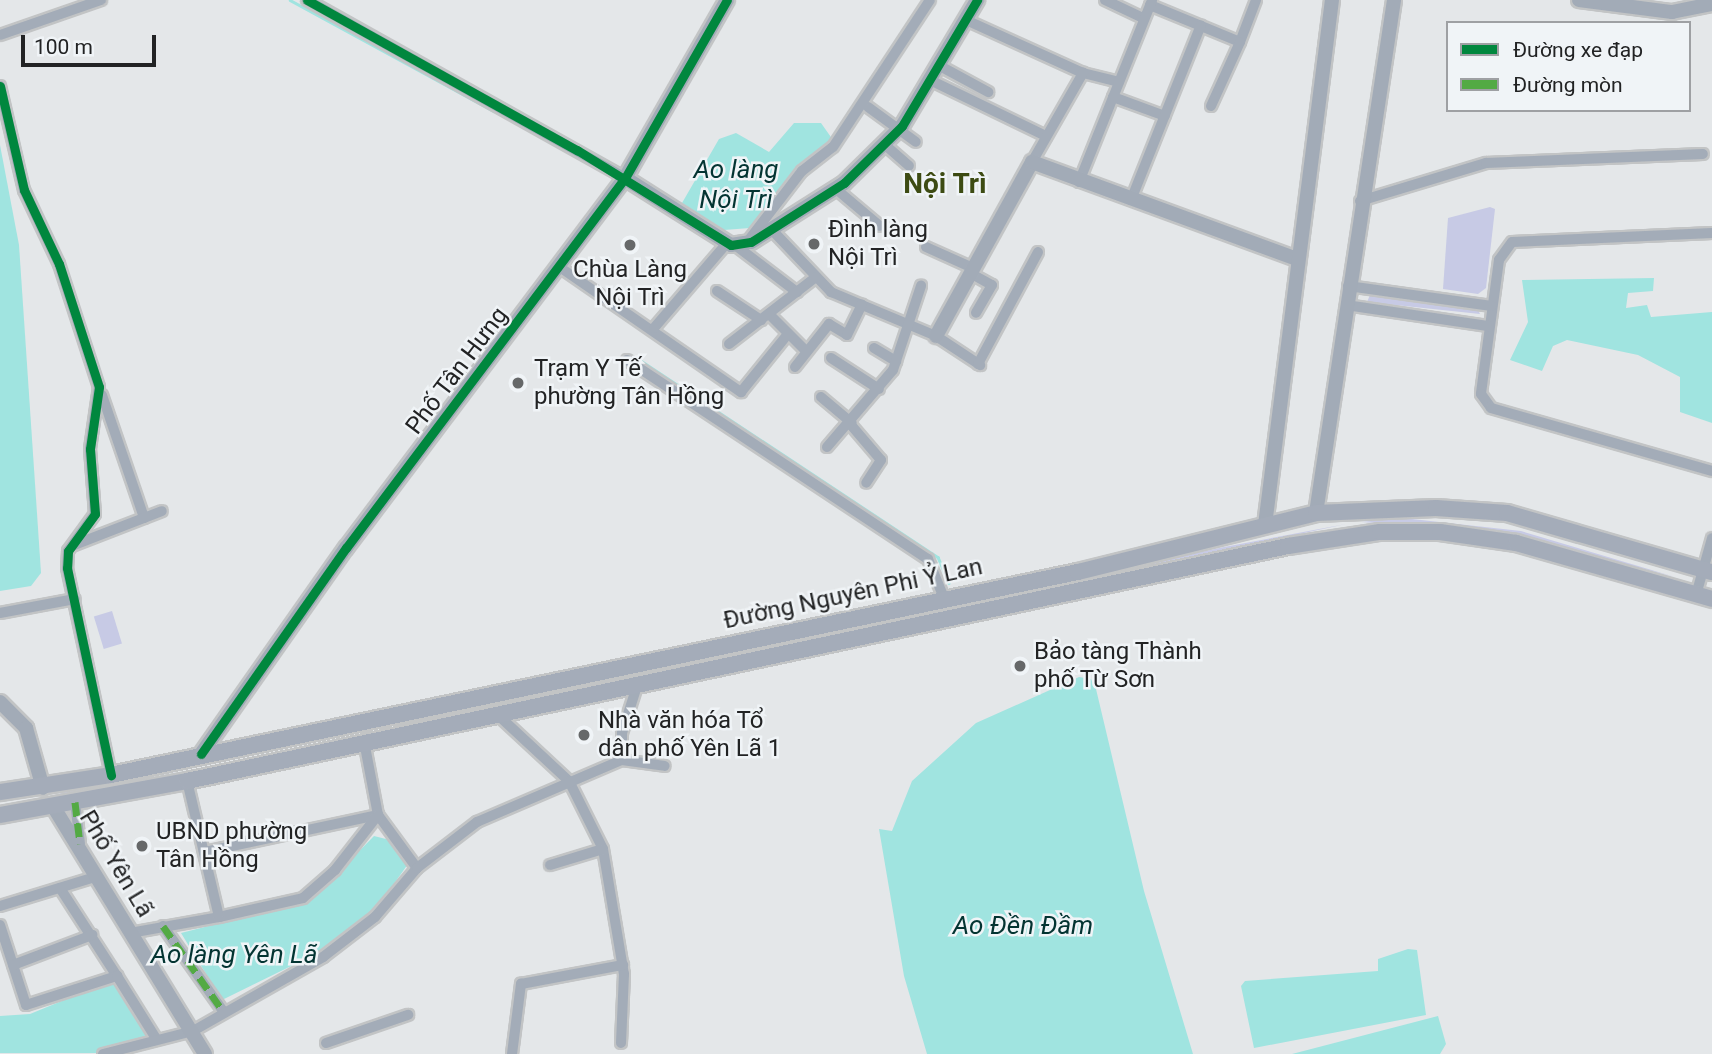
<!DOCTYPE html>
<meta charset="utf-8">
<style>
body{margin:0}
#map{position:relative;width:1712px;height:1054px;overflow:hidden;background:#e4e7e9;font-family:Roboto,sans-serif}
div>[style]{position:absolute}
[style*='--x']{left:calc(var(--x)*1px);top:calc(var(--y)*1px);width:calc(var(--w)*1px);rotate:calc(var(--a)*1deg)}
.green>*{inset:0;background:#c7cae5;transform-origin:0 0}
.water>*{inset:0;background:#a0e4e0}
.stream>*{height:2.5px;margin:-1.25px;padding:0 1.25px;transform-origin:1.25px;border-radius:1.25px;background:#a0e4e0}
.roads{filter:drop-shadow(2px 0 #c2c4c5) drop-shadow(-2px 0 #c2c4c5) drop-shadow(0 2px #c2c4c5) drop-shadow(0 -2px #c2c4c5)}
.street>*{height:10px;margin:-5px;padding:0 5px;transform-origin:5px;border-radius:5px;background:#a3acb8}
.secondary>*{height:14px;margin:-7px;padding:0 7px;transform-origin:7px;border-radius:7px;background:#a2abb7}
.primary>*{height:16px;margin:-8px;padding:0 8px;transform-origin:8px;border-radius:8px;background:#a4acb9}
.quiet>*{height:7px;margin-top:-3.5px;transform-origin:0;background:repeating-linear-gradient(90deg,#53aa44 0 14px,transparent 0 21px)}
.cycleway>*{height:9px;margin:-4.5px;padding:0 4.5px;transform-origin:4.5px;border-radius:4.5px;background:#00873e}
.dots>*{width:19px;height:19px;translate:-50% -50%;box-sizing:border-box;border:4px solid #f0f4f7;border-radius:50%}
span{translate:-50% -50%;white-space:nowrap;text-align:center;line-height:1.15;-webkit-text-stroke:5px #f0f4f7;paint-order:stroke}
.poi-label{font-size:24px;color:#222324}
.left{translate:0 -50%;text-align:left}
.street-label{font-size:24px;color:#222324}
.water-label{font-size:26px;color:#033432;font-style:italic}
.quarter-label{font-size:28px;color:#3d4b13;font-weight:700}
.legend{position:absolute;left:1446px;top:21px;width:245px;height:91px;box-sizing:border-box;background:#f0f4f7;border:2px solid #9ea0a3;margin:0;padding:9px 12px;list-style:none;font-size:21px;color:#222324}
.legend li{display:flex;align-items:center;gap:14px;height:35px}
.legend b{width:35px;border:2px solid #9ea0a3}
.scale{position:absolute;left:21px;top:35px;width:135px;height:32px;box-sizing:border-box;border:4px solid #222324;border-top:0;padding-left:9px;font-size:21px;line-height:24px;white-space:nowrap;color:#222324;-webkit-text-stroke:5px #f0f4f7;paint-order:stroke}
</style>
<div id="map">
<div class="green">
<div style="clip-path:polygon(1490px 207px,1495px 209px,1486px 288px,1478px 294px,1443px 289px,1448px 218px)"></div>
<div style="clip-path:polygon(1370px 295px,1478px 310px,1480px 314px,1367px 302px)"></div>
<div style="clip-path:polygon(1403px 518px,1521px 531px,1675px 577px,1494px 530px,1361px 522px)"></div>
<div style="clip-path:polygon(1346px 524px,912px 617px,909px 615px,1224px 547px)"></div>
<div style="left:112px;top:611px;width:34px;height:19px;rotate:73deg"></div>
<div style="clip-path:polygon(877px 621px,780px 645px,211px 763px,211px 761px)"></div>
<div style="clip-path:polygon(172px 769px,175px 772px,60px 795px,61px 792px)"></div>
</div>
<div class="water">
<div style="clip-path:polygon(794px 123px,821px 123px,833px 140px,750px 228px,724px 230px,682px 203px,719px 139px,736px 133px,769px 152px)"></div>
<div style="clip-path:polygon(0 145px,19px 245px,41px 573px,31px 586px,0 591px)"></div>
<div style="clip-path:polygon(1654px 278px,1653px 291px,1628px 293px,1626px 308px,1647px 305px,1651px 317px,1712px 312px,1712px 423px,1680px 412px,1680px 377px,1638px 355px,1567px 340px,1553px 346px,1542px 371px,1510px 360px,1528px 322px,1522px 280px)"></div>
<div style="clip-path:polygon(1079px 677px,1091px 679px,1096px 689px,1144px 891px,1193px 1054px,927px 1054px,904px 976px,879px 829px,892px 831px,912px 781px,976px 723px)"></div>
<div style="clip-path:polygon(374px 836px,390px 840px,408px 864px,381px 902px,336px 944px,222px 1000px,181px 933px,311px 900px)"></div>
<div style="clip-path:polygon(1408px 949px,1417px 950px,1426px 1015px,1254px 1048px,1241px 986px,1245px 981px,1378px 971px,1378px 959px)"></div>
<div style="clip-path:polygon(113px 980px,150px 1035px,107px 1053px,0 1053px,0 1016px,30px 1014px)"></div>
<div style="clip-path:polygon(1438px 1016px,1446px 1044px,1440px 1054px,1292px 1054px)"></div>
</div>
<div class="stream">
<div style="--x:290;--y:0;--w:232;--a:28.6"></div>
<div style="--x:637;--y:358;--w:361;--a:33.5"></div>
<div style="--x:938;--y:557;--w:28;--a:67"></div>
</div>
<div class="roads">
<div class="street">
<div style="--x:307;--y:0;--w:364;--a:29.2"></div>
<div style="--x:1105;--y:0;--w:42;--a:25.3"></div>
<div style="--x:1150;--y:5;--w:97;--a:22.3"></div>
<div style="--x:1240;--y:42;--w:45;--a:-69.1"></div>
<div style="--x:966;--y:20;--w:128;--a:24.4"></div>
<div style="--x:1083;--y:73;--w:37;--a:14"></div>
<div style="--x:0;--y:35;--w:107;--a:-19.1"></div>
<div style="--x:940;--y:66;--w:55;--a:28.4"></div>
<div style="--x:932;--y:81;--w:127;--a:25.8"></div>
<div style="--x:0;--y:86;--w:107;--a:77"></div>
<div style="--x:24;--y:190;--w:82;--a:64.7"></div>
<div style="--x:59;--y:264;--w:129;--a:72"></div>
<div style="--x:99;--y:387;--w:63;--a:98.3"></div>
<div style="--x:90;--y:449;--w:65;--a:85.6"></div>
<div style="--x:95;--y:514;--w:46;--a:126.1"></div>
<div style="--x:68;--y:551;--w:17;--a:93"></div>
<div style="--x:67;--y:568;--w:212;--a:78"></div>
<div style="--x:1113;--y:97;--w:55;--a:20.1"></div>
<div style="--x:1211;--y:106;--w:70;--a:-65.6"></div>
<div style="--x:868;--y:107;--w:59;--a:36.1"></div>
<div style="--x:884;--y:144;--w:33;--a:41"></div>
<div style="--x:1032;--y:162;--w:103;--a:-60.2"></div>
<div style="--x:1079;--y:182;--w:196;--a:-68.1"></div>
<div style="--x:836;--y:189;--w:57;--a:40.1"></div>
<div style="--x:1131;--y:200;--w:188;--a:-68.2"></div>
<div style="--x:1360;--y:201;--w:132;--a:-16.8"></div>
<div style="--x:1486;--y:163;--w:217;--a:-2.4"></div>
<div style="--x:772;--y:230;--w:86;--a:46.4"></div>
<div style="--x:831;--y:292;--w:114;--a:22.7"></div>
<div style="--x:936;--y:336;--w:53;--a:33.4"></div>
<div style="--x:1712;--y:233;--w:200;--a:177.4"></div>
<div style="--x:1512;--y:242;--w:22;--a:126"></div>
<div style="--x:1499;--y:260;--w:135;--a:97.7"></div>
<div style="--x:1481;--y:394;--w:17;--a:54"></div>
<div style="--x:1491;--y:408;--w:230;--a:15.9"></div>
<div style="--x:748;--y:241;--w:88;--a:-52.4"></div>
<div style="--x:802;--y:171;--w:39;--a:-38"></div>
<div style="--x:833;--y:147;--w:176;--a:-56.6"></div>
<div style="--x:735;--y:245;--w:78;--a:37.2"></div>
<div style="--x:926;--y:247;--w:51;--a:24.1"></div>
<div style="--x:561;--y:268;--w:219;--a:34.6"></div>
<div style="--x:741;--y:392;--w:75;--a:-51"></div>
<div style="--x:970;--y:273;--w:25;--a:29"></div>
<div style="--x:992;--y:285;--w:32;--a:120"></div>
<div style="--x:1348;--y:286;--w:145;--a:7.9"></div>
<div style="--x:717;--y:291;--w:53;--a:33.4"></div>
<div style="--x:1346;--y:305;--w:145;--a:8.4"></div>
<div style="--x:769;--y:314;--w:52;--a:45"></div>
<div style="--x:654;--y:328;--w:112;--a:-49.3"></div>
<div style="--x:729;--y:344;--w:110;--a:-37.6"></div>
<div style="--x:874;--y:348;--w:26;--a:31"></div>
<div style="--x:831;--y:358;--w:57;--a:32.9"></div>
<div style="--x:627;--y:360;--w:361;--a:33.5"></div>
<div style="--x:928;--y:559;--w:42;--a:67.7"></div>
<div style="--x:978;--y:364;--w:127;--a:-61.8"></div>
<div style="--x:795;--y:367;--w:55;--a:-51.7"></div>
<div style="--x:829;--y:324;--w:21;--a:31"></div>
<div style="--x:847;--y:335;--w:34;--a:-64"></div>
<div style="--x:102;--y:395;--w:130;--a:71.1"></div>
<div style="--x:821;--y:397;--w:40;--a:40"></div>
<div style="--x:851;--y:425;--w:46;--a:49.4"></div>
<div style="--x:881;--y:460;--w:27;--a:123"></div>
<div style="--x:827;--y:447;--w:101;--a:-49.4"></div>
<div style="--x:893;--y:370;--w:89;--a:-71.6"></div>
<div style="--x:74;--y:545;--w:94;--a:-21.1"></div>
<div style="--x:1696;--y:595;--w:59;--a:-74.3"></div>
<div style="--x:0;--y:613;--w:76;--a:-10.6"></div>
<div style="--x:499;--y:716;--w:96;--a:42.9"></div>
<div style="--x:569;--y:781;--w:76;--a:63.4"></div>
<div style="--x:603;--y:849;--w:127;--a:80.5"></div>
<div style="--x:624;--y:974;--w:69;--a:92.5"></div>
<div style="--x:364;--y:741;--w:75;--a:79.3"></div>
<div style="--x:378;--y:815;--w:66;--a:53.7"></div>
<div style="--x:622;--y:760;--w:27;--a:-90"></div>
<div style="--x:622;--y:733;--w:49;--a:-72.3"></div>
<div style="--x:75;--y:802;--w:42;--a:83.2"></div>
<div style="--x:204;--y:852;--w:178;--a:-12"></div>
<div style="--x:550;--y:865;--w:55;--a:-16.8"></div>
<div style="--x:60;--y:888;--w:105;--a:57.1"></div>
<div style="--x:0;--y:906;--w:102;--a:-17"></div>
<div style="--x:219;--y:917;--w:86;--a:-12.7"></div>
<div style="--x:303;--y:898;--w:43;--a:-41.2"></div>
<div style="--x:335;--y:870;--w:70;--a:-52"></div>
<div style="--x:0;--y:925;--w:84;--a:72"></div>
<div style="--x:26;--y:1005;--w:96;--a:-17.7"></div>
<div style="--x:117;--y:976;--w:75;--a:58"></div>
<div style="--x:163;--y:926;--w:104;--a:54.8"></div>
<div style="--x:130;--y:933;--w:90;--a:-10.2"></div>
<div style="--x:219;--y:917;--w:140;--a:-103.2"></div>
<div style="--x:13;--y:965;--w:85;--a:-20.8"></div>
<div style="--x:326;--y:1043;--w:87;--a:-18.9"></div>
<div style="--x:103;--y:1054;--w:93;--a:-14.3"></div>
<div style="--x:193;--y:1031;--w:150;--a:-29.6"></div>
<div style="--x:323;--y:957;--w:66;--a:-37.6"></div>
<div style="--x:375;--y:917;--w:65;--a:-49.4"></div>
<div style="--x:417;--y:868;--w:76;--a:-37.5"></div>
<div style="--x:477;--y:822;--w:158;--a:-23.2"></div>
<div style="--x:622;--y:760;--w:43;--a:7.9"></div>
<div style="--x:512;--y:1054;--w:71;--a:-82.7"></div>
<div style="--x:521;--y:984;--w:104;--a:-10.6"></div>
</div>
<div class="secondary">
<div style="--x:1579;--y:0;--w:94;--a:7.4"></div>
<div style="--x:1672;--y:12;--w:41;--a:-11.3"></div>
<div style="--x:625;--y:178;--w:125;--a:32.3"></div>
<div style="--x:731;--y:245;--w:20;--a:-9"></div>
<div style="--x:751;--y:242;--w:110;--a:-32.4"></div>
<div style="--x:844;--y:183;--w:81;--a:-44.5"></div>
<div style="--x:902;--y:126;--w:147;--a:-59.2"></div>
<div style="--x:936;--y:336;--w:199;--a:-61.1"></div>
<div style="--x:1032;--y:162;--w:282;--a:20.1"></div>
<div style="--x:1316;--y:513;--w:519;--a:-81.35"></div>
<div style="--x:1265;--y:525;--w:529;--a:-82.73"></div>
<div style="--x:0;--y:702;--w:37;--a:45"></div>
<div style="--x:26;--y:728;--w:62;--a:74.2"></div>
<div style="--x:201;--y:754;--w:252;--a:-54.9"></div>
<div style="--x:346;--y:548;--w:463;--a:-53"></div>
<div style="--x:625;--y:178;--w:205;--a:-60.2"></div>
<div style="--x:53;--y:806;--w:291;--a:58.5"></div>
</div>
<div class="primary">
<div style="--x:0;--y:792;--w:112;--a:-8.7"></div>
<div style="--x:111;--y:775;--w:988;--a:-11.86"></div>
<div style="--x:1078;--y:572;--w:245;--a:-13.9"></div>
<div style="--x:1316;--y:513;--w:120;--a:-2.4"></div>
<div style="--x:1436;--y:508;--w:71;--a:4"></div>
<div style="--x:1507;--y:513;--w:213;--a:16.1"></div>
<div style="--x:0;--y:815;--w:190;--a:-10.3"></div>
<div style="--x:187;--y:781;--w:1126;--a:-12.05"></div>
<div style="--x:1288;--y:546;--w:93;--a:-8.7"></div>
<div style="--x:1380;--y:532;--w:60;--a:0"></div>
<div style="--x:1440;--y:532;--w:77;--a:8.2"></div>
<div style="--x:1516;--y:543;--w:204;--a:15.9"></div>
</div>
</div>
<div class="quiet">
<div style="--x:75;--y:802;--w:42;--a:83.2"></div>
<div style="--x:163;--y:926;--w:104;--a:54.8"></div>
</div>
<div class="cycleway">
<div style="--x:307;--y:0;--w:309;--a:29.1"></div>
<div style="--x:577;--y:150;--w:181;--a:31.7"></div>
<div style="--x:731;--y:245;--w:20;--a:-9"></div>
<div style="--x:751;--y:242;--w:110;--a:-32.4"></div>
<div style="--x:844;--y:183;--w:81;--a:-44.5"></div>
<div style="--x:902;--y:126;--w:147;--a:-59.2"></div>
<div style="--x:0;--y:86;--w:107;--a:77"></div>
<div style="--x:24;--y:190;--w:82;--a:64.7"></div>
<div style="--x:59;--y:264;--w:129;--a:72"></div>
<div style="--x:99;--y:387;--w:63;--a:98.3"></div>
<div style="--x:90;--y:449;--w:65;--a:85.6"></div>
<div style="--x:95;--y:514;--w:46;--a:126.1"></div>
<div style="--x:68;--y:551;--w:17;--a:93"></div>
<div style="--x:67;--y:568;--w:212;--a:78"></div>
<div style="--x:201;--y:754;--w:252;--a:-54.9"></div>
<div style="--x:346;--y:548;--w:463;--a:-53"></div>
<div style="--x:625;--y:178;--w:205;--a:-60.2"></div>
</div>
<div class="dots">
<div style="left:814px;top:244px;background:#666869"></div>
<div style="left:630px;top:245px;background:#666869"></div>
<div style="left:518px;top:383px;background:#666869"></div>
<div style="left:1020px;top:666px;background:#666869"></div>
<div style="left:584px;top:735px;background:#666869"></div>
<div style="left:142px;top:846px;background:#666869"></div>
</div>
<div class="poi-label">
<span class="left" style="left:828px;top:244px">Đình làng<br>Nội Trì</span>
<span style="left:630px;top:284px">Chùa Làng<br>Nội Trì</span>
<span class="left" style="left:534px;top:383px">Trạm Y Tế<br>phường Tân Hồng</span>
<span class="left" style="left:1034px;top:666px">Bảo tàng Thành<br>phố Từ Sơn</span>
<span class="left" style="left:598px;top:735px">Nhà văn hóa Tổ<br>dân phố Yên Lã 1</span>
<span class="left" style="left:156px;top:846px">UBND phường<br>Tân Hồng</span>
</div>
<div class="street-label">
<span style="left:457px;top:371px;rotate:-53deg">Phố Tân Hưng</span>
<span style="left:853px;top:594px;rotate:-12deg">Đường Nguyên Phi Ỷ Lan</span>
<span style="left:116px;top:864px;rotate:59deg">Phố Yên Lã</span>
</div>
<div class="water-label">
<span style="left:736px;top:185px">Ao làng<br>Nội Trì</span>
<span style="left:1023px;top:926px">Ao Đền Đầm</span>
<span style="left:234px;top:955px">Ao làng Yên Lã</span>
</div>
<div class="quarter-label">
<span style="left:945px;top:184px">Nội Trì</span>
</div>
<ul class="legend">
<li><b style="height:9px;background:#00873e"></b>Đường xe đạp</li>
<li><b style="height:9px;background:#53aa44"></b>Đường mòn</li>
</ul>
<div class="scale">100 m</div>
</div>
